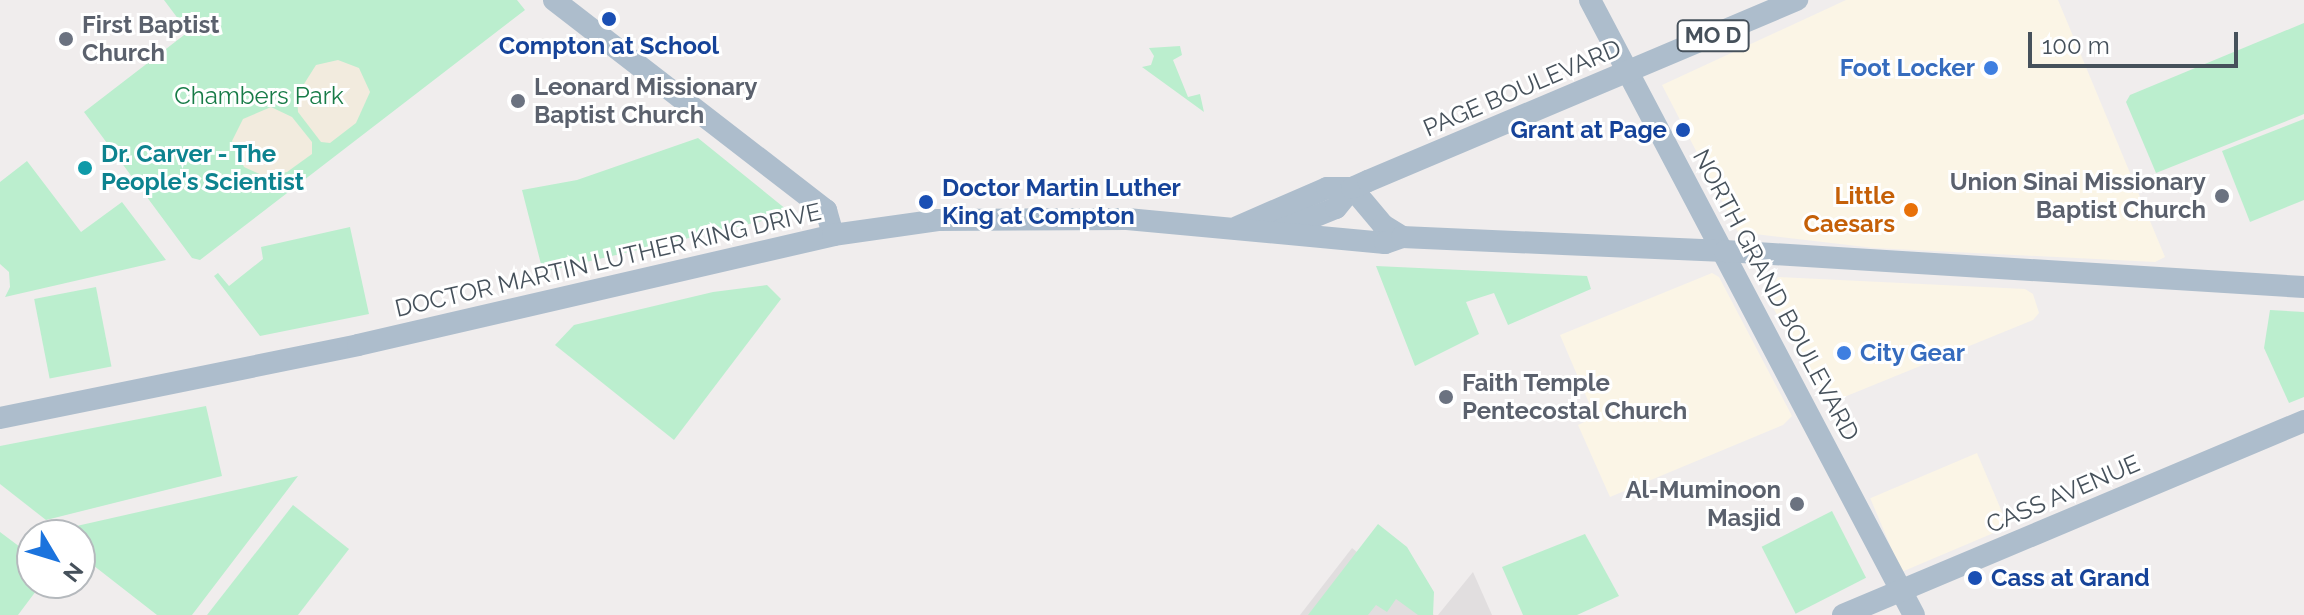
<!DOCTYPE html>
<style>
body{margin:0}
#map{position:relative;width:2304px;height:615px;overflow:hidden;background:#f0eded;font-family:Raleway,sans-serif}
div>[style]{position:absolute}
[style*='--x']{left:calc(var(--x)*1px);top:calc(var(--y)*1px);width:calc(var(--w)*1px);rotate:calc(var(--a)*1deg)}
.commercial>*{inset:0;background:#fbf5e6;transform-origin:0 0}
.education>*{inset:0;background:#e1dedf}
.green>*{inset:0;background:#bbeece;transform-origin:0 0}
.sand>*{inset:0;background:#f2ebde}
.major>*{height:22px;margin:-11px;padding:0 11px;transform-origin:11px;border-radius:11px;background:#adbdcc}
.dots>*{width:22px;height:22px;translate:-50% -50%;box-sizing:border-box;border:4px solid #fff;border-radius:50%}
span{translate:-50% -50%;white-space:nowrap;text-align:center;line-height:1.15;-webkit-text-stroke:6px #fff;paint-order:stroke}
.shield-label span{padding:2px 6px;background:#fff;border:2px solid;border-radius:6px;-webkit-text-stroke-width:0}
.shield-label{font-size:22px;color:#46515b;font-weight:700}
.worship-label{font-size:24px;color:#5b616d;font-weight:700}
.left{translate:0 -50%;text-align:left}
.right{translate:-100% -50%;text-align:right}
.transit-label{font-size:24px;color:#164399;font-weight:700}
.shop-label{font-size:24px;color:#366cbe;font-weight:700}
.street-label{font-size:24px;color:#46515b}
.park-label{font-size:24px;color:#177b47}
.culture-label{font-size:24px;color:#0d838f;font-weight:700}
.food-label{font-size:24px;color:#c56008;font-weight:700}
.north{position:absolute;left:16px;top:519px;width:80px;height:80px;box-sizing:border-box;background:#fff;border:2px solid #b5b9bd;border-radius:50%;rotate:128deg;font-size:22px;font-weight:700;line-height:32px;text-align:center;color:#46515b}
.north::after{content:'';display:block;margin:auto;width:28px;height:36px;background:#1b73dd;clip-path:polygon(50% 0,100% 100%,50% 72%,0 100%)}
.scale{position:absolute;left:2028px;top:32px;width:210px;height:36px;box-sizing:border-box;border:4px solid #46515b;border-top:0;padding-left:10px;font-size:24px;line-height:28px;white-space:nowrap;color:#46515b;-webkit-text-stroke:6px #fff;paint-order:stroke}
</style>
<div id="map">
<div class="commercial">
<div style="clip-path:polygon(1846px 0,2058px 0,2165px 257px,2155px 262px,1874px 248px,1738px 232px,1662px 85px)"></div>
<div style="clip-path:polygon(1712px 273px,1719px 277px,1792px 416px,1783px 425px,1610px 497px,1578px 425px,1595px 417px,1560px 335px)"></div>
<div style="clip-path:polygon(1778px 277px,2025px 289px,2033px 294px,2039px 313px,2033px 320px,1827px 404px,1766px 295px)"></div>
<div style="left:1977px;top:453px;width:80px;height:116px;rotate:67deg"></div>
</div>
<div class="education">
<div style="clip-path:polygon(1352px 548px,1434px 615px,1300px 615px)"></div>
<div style="clip-path:polygon(1473px 572px,1492px 615px,1438px 615px)"></div>
</div>
<div class="green">
<div style="clip-path:polygon(164px 0,517px 0,525px 10px,200px 260px,192px 258px,84px 112px,188px 32px)"></div>
<div style="clip-path:polygon(2304px 23px,2304px 114px,2156px 173px,2126px 102px,2130px 95px)"></div>
<div style="clip-path:polygon(1180px 46px,1182px 55px,1173px 60px,1188px 97px,1200px 94px,1204px 112px,1142px 67px,1151px 65px,1154px 56px,1149px 48px)"></div>
<div style="clip-path:polygon(2304px 119px,2304px 200px,2250px 222px,2222px 151px)"></div>
<div style="clip-path:polygon(698px 138px,792px 214px,543px 272px,522px 190px,577px 180px)"></div>
<div style="clip-path:polygon(27px 161px,81px 232px,122px 202px,166px 260px,5px 297px,10px 287px,9px 272px,0 264px,0 182px)"></div>
<div style="clip-path:polygon(350px 227px,369px 314px,260px 336px,214px 276px,218px 273px,229px 286px,263px 259px,261px 247px)"></div>
<div style="clip-path:polygon(1376px 266px,1587px 276px,1591px 289px,1508px 325px,1494px 293px,1466px 302px,1479px 334px,1415px 366px)"></div>
<div style="clip-path:polygon(767px 285px,781px 299px,674px 440px,555px 345px,574px 325px,713px 292px)"></div>
<div style="left:96px;top:287px;width:81px;height:63px;rotate:79deg"></div>
<div style="clip-path:polygon(2270px 310px,2304px 312px,2304px 397px,2289px 403px,2264px 348px)"></div>
<div style="clip-path:polygon(206px 406px,222px 476px,46px 520px,0 484px,0 446px)"></div>
<div style="clip-path:polygon(298px 476px,192px 615px,157px 615px,80px 555px,80px 535px,50px 532px)"></div>
<div style="clip-path:polygon(293px 505px,349px 549px,298px 615px,207px 615px)"></div>
<div style="left:1832px;top:511px;width:75px;height:79px;rotate:63deg"></div>
<div style="clip-path:polygon(1378px 524px,1407px 547px,1434px 592px,1433px 615px,1418px 615px,1396px 599px,1387px 612px,1376px 605px,1368px 615px,1308px 615px)"></div>
<div style="clip-path:polygon(0 532px,32px 556px,32px 583px,42px 583px,18px 615px,0 615px)"></div>
<div style="clip-path:polygon(1585px 534px,1619px 596px,1577px 615px,1523px 615px,1502px 567px)"></div>
</div>
<div class="sand">
<div style="clip-path:polygon(338px 60px,359px 68px,370px 92px,356px 123px,330px 143px,321px 142px,298px 112px,297px 95px,316px 65px)"></div>
<div style="clip-path:polygon(271px 107px,292px 117px,312px 142px,312px 154px,287px 172px,264px 176px,244px 167px,232px 141px,243px 119px)"></div>
</div>
<div class="major">
<div style="--x:554;--y:0;--w:344;--a:37.7"></div>
<div style="--x:826;--y:210;--w:26;--a:74"></div>
<div style="--x:1590;--y:0;--w:695;--a:62.22"></div>
<div style="--x:1352;--y:188;--w:48;--a:50"></div>
<div style="--x:1383;--y:225;--w:22;--a:32"></div>
<div style="--x:1237;--y:227;--w:98;--a:-23.4"></div>
<div style="--x:1327;--y:188;--w:25;--a:0"></div>
<div style="--x:1279;--y:231;--w:61;--a:-22"></div>
<div style="--x:1336;--y:208;--w:26;--a:-51"></div>
<div style="--x:1352;--y:188;--w:17;--a:-24"></div>
<div style="--x:1368;--y:181;--w:466;--a:-22.9"></div>
<div style="--x:0;--y:418;--w:365;--a:-11.5"></div>
<div style="--x:358;--y:345;--w:488;--a:-13"></div>
<div style="--x:833;--y:235;--w:106;--a:-8.1"></div>
<div style="--x:938;--y:220;--w:189;--a:-0.3"></div>
<div style="--x:1127;--y:219;--w:259;--a:5.3"></div>
<div style="--x:1385;--y:243;--w:18;--a:-19"></div>
<div style="--x:1402;--y:237;--w:323;--a:2.5"></div>
<div style="--x:1725;--y:251;--w:580;--a:3.56"></div>
<div style="--x:1843;--y:615;--w:500;--a:-22.82"></div>
</div>
<div class="dots">
<div style="left:609px;top:19px;background:#1a4fb4"></div>
<div style="left:66px;top:39px;background:#6b7280"></div>
<div style="left:1991px;top:68px;background:#3f7fe0"></div>
<div style="left:518px;top:101px;background:#6b7280"></div>
<div style="left:1683px;top:130px;background:#1a4fb4"></div>
<div style="left:85px;top:168px;background:#0f9aa8"></div>
<div style="left:2222px;top:196px;background:#6b7280"></div>
<div style="left:926px;top:202px;background:#1a4fb4"></div>
<div style="left:1911px;top:210px;background:#e8710a"></div>
<div style="left:1844px;top:353px;background:#3f7fe0"></div>
<div style="left:1446px;top:397px;background:#6b7280"></div>
<div style="left:1797px;top:504px;background:#6b7280"></div>
<div style="left:1975px;top:578px;background:#1a4fb4"></div>
</div>
<div class="shield-label">
<span style="left:1713px;top:36px">MO D</span>
</div>
<div class="worship-label">
<span class="left" style="left:82px;top:39px">First Baptist<br>Church</span>
<span class="left" style="left:534px;top:101px">Leonard Missionary<br>Baptist Church</span>
<span class="right" style="left:2206px;top:196px">Union Sinai Missionary<br>Baptist Church</span>
<span class="left" style="left:1462px;top:397px">Faith Temple<br>Pentecostal Church</span>
<span class="right" style="left:1781px;top:504px">Al-Muminoon<br>Masjid</span>
</div>
<div class="transit-label">
<span style="left:609px;top:46px">Compton at School</span>
<span class="right" style="left:1667px;top:130px">Grant at Page</span>
<span class="left" style="left:942px;top:202px">Doctor Martin Luther<br>King at Compton</span>
<span class="left" style="left:1991px;top:578px">Cass at Grand</span>
</div>
<div class="shop-label">
<span class="right" style="left:1975px;top:68px">Foot Locker</span>
<span class="left" style="left:1860px;top:353px">City Gear</span>
</div>
<div class="street-label">
<span style="left:1522px;top:88px;rotate:-23deg">PAGE BOULEVARD</span>
<span style="left:608px;top:260px;rotate:-13deg">DOCTOR MARTIN LUTHER KING DRIVE</span>
<span style="left:1776px;top:295px;rotate:62deg">NORTH GRAND BOULEVARD</span>
<span style="left:2063px;top:494px;rotate:-23deg">CASS AVENUE</span>
</div>
<div class="park-label">
<span style="left:259px;top:96px">Chambers Park</span>
</div>
<div class="culture-label">
<span class="left" style="left:101px;top:168px">Dr. Carver - The<br>People's Scientist</span>
</div>
<div class="food-label">
<span class="right" style="left:1895px;top:210px">Little<br>Caesars</span>
</div>
<div class="north">N</div>
<div class="scale">100 m</div>
</div>
